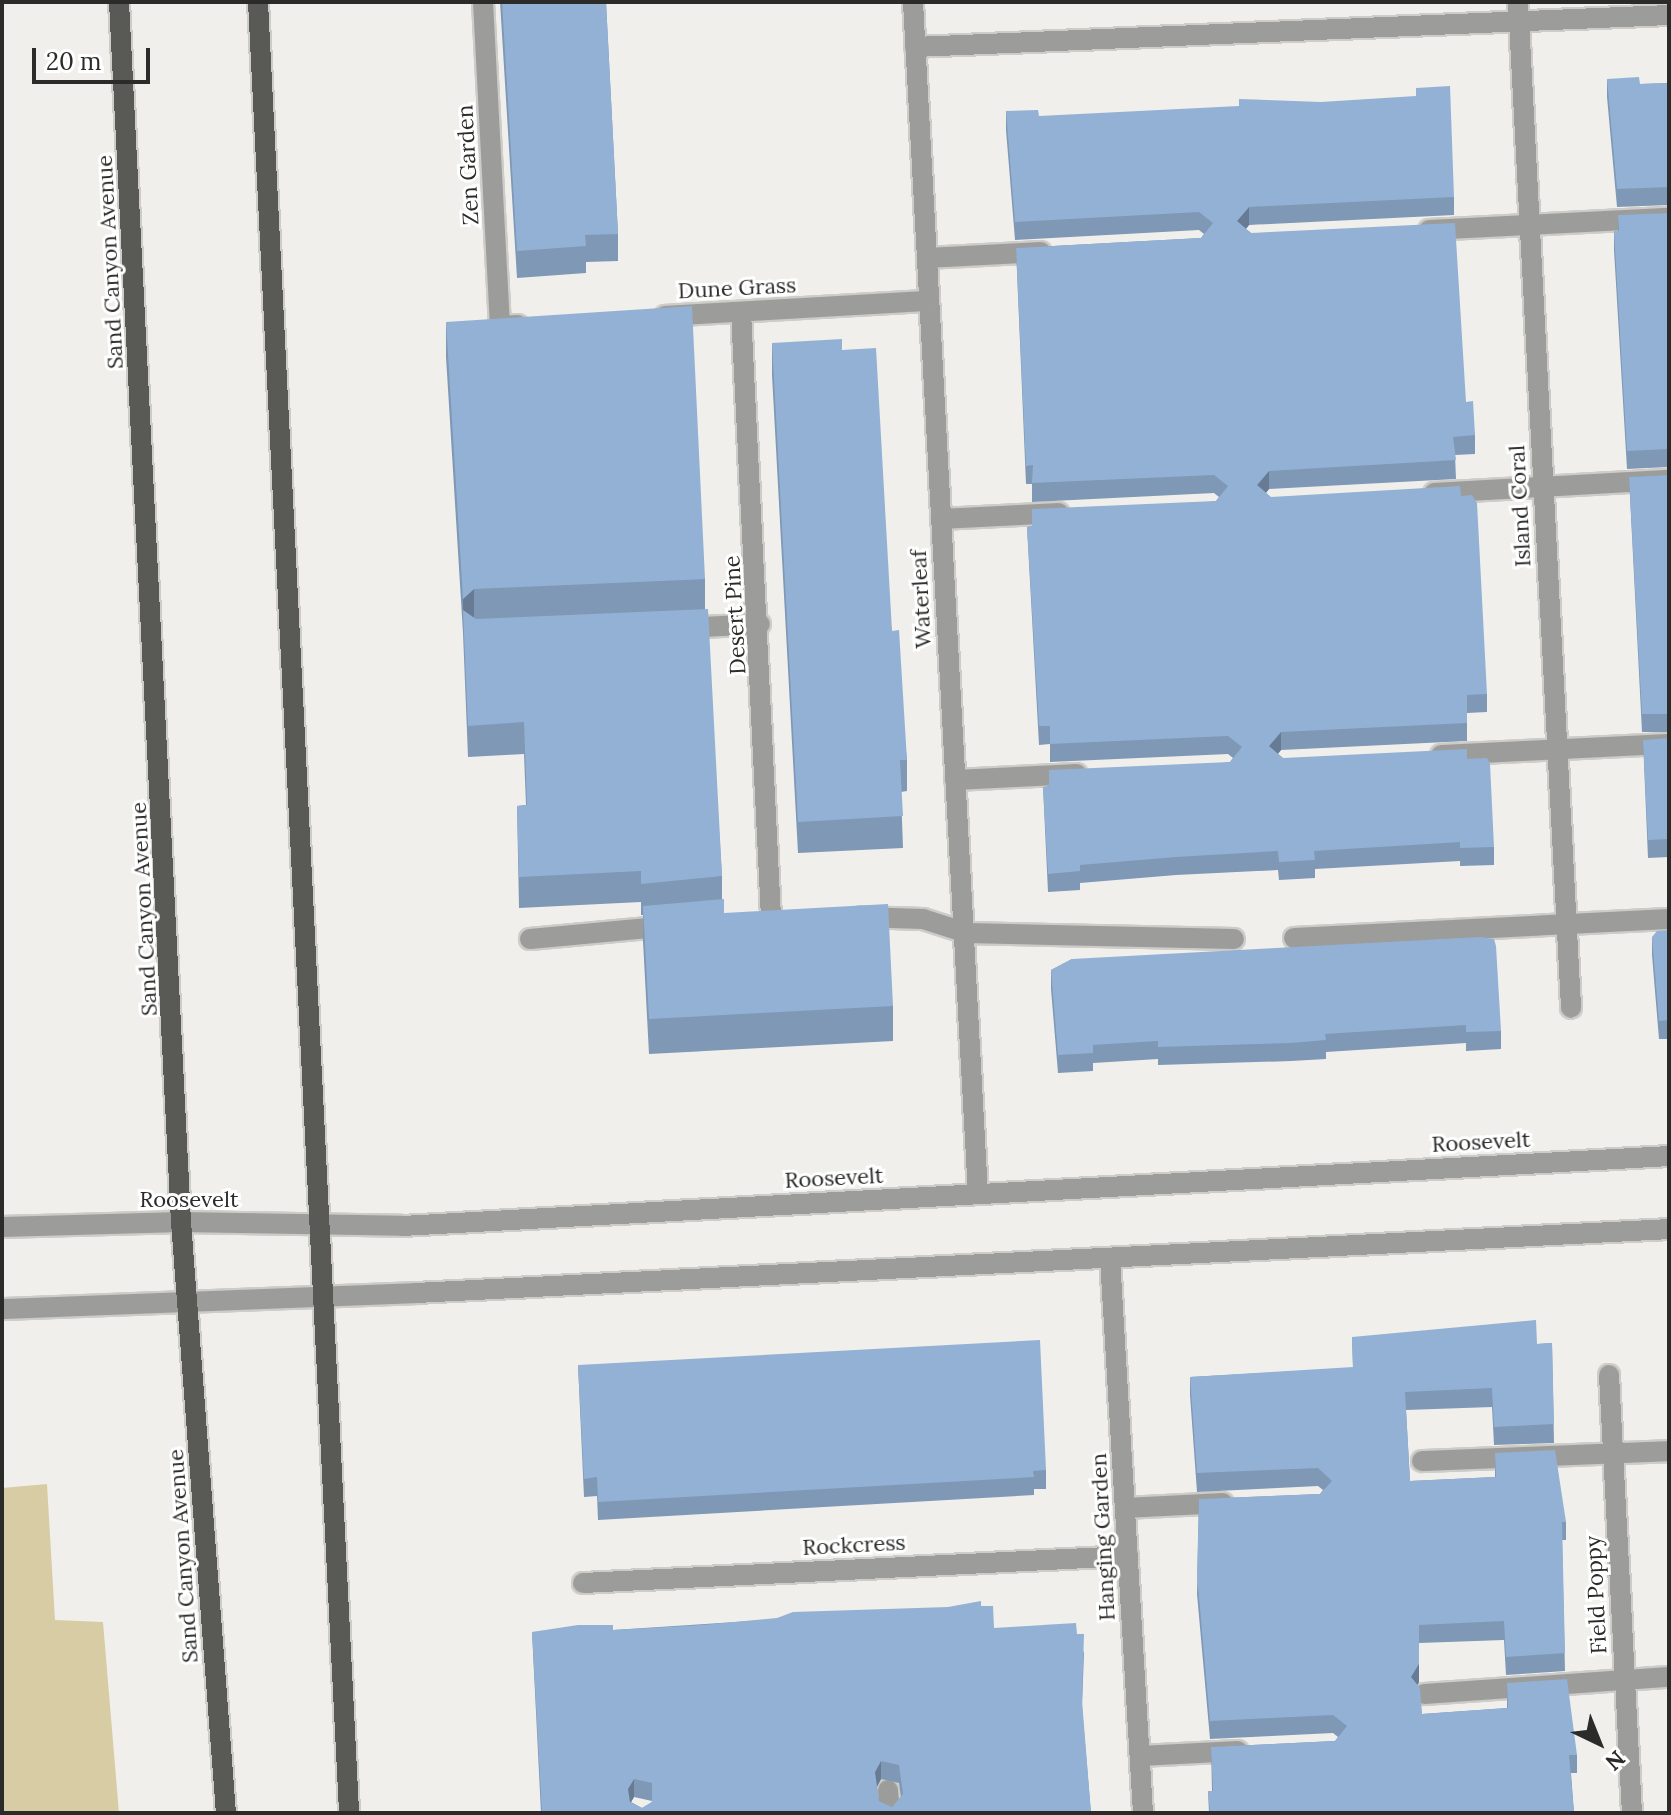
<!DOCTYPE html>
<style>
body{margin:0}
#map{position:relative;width:1671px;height:1815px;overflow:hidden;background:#f0efec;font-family:Lora,serif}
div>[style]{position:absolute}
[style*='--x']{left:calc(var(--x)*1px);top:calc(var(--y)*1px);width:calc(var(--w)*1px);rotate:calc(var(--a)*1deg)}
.green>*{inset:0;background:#d8cca4}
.roads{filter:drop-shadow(2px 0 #cdccc9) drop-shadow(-2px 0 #cdccc9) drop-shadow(0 2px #cdccc9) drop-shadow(0 -2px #cdccc9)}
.minor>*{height:20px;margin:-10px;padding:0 10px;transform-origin:10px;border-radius:10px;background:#9c9c9b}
.major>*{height:20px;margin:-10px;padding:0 10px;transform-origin:10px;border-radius:10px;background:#595956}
.wall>*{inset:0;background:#7e98b6}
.shaded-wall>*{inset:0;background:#677c94}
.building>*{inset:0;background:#93b1d4}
span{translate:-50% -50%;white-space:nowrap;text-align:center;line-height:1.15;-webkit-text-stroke:6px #fff;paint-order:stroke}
.street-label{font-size:22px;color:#2b2b2a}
.frame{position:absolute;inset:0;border:4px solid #2b2b2a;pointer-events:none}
.north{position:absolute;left:1559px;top:1703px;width:80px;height:80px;-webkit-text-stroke:6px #fff;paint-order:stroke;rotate:137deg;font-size:22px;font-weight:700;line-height:32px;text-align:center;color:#2b2b2a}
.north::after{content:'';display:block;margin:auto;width:28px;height:36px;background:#2b2b2a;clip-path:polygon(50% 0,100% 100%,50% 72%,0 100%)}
.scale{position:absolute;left:32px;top:48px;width:118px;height:36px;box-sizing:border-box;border:4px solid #2b2b2a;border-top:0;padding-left:10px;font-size:24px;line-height:28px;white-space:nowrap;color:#2b2b2a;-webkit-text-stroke:6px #fff;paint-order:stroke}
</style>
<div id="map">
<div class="green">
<div style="clip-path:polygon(47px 1484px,55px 1620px,103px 1622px,119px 1813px,2px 1813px,2px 1488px)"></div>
</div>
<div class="roads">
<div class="minor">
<div style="--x:483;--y:2;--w:324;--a:87"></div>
<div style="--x:500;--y:326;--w:18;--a:-3"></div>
<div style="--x:913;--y:2;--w:1194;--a:86.88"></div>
<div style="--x:1518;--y:2;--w:1007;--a:86.98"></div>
<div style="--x:915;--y:47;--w:755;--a:-2.43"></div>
<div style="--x:1429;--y:230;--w:240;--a:-2.9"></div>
<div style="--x:927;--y:258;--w:114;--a:-3"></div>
<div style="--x:741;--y:312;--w:605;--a:87.16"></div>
<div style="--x:665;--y:316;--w:264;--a:-3.3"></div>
<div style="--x:1434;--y:493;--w:235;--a:-3.2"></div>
<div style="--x:941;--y:519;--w:118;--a:-2.9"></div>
<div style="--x:684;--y:628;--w:76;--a:-3"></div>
<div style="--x:1441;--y:755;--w:228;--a:-2.8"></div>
<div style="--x:955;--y:780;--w:122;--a:-2.8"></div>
<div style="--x:861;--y:917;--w:62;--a:1.8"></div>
<div style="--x:923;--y:919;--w:46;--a:17.7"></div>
<div style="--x:967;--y:933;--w:267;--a:1.3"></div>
<div style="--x:1294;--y:938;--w:375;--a:-2.9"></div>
<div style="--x:530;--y:939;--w:140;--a:-5.3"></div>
<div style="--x:2;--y:1227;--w:179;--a:-1.6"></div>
<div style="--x:181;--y:1222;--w:221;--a:1"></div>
<div style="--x:402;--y:1226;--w:1269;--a:-3.16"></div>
<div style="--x:1110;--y:1258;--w:556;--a:86.6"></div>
<div style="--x:2;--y:1309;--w:414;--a:-2.2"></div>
<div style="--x:416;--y:1293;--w:1255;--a:-2.92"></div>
<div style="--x:1609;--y:1375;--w:439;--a:87"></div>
<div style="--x:1422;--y:1461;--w:247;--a:-2.3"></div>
<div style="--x:1125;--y:1508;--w:98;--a:-2.9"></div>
<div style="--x:583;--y:1583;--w:546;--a:-2.84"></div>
<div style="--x:1424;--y:1694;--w:246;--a:-4"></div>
<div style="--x:1140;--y:1756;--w:98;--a:-2.9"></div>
<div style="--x:888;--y:1790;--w:23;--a:85"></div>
</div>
<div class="major">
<div style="--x:119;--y:2;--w:1222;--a:87.09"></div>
<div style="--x:181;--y:1222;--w:593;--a:85.65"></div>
<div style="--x:258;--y:2;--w:1813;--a:87.12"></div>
</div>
</div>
<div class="wall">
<div style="clip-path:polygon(500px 2px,606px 2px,618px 234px,618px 261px,586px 262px,586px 273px,517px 278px)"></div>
<div style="clip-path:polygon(1607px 79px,1640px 84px,1669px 83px,1669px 205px,1617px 207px,1607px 97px)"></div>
<div style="clip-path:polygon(1006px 111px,1039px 116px,1454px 197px,1454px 215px,1249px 225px,1246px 229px,1466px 402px,1475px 435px,1475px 454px,1455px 455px,1456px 479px,1269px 489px,1266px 493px,1487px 694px,1487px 712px,1467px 713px,1467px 741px,1281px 750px,1278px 754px,1283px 758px,1467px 759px,1494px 847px,1494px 865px,1460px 866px,1460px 861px,1315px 869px,1315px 878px,1279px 880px,1278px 870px,1176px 875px,1080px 883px,1080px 890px,1048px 892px,1043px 787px,1230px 762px,1233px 758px,1228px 754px,1050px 762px,1050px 744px,1039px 745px,1027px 527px,1216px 501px,1219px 497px,1214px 493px,1032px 502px,1032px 484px,1026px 484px,1016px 248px,1201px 238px,1204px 234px,1199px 230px,1015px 240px,1006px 130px)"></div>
<div style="clip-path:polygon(1669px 213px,1669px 467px,1627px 469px,1614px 250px,1614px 231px,1618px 231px,1618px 215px)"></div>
<div style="clip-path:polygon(446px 322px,705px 579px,705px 609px,722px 876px,722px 899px,724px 913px,893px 1006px,893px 1041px,649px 1054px,643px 941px,643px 915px,641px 915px,641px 902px,519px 908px,517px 806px,526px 805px,524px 754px,468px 757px,463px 633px,446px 357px)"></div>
<div style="clip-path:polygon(772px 343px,842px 350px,892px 631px,907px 760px,907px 791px,901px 792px,903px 848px,798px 853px,772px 375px)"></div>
<div style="clip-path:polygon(1669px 475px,1669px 732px,1642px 732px,1629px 477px)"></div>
<div style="clip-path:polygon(1669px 738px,1669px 857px,1648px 858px,1643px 740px)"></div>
<div style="clip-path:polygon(1669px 930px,1669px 1039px,1659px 1039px,1652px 955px,1652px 937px)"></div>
<div style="clip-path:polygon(1072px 959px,1501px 1031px,1501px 1049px,1466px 1051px,1466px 1043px,1326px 1052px,1326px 1059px,1291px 1061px,1158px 1065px,1158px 1059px,1093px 1063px,1093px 1071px,1058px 1073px,1051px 989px,1051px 970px)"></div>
<div style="clip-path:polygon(1352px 1337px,1537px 1344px,1552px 1343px,1554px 1443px,1494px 1445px,1492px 1407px,1406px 1410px,1410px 1481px,1495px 1477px,1495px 1453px,1566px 1522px,1566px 1540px,1562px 1540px,1565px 1671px,1506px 1675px,1504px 1640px,1419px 1643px,1419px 1682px,1417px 1685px,1422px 1714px,1507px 1708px,1507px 1683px,1577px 1755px,1577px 1773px,1571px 1773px,1574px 1813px,1209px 1813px,1208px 1791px,1212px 1791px,1211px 1747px,1335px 1741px,1338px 1737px,1333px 1733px,1210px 1739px,1197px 1594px,1199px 1499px,1320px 1494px,1323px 1490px,1318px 1486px,1197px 1492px,1190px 1395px,1190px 1377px,1353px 1368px)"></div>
<div style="clip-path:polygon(578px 1365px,1046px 1470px,1046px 1489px,1034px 1489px,1034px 1495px,598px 1520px,597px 1496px,584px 1497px)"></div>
<div style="clip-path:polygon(evenodd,981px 1606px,994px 1628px,1077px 1634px,1084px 1653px,1082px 1707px,1091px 1813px,541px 1813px,532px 1632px,613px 1630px,981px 1606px,881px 1779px,899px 1783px,901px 1797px,892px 1807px,879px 1801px,877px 1787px,881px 1779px,981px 1606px,634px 1797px,652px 1801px,652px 1802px,642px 1808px,631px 1802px,634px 1797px)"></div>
</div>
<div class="shaded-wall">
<div style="clip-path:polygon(1249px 207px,1249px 225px,1237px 239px,1237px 221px)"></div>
<div style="clip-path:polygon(1269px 471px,1269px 489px,1257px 503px,1257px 485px)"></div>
<div style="clip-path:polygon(474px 589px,474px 624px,463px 610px,463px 634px,463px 599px)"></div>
<div style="clip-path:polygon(1281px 732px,1281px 750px,1269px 764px,1269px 746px)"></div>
<div style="clip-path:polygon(1419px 1625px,1419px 1682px,1411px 1696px,1411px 1677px)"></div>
<div style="clip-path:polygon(881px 1761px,881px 1779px,875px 1790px,875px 1772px)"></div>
<div style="clip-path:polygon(634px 1779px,634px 1797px,628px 1807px,628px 1789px)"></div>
</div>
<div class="building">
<div style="clip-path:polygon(502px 2px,606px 2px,618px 234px,585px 235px,586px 246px,517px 251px)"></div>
<div style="clip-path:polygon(1639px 77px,1640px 84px,1669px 83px,1669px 187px,1617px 189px,1607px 79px)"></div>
<div style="clip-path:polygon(1450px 86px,1454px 197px,1249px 207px,1237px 221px,1251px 233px,1455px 223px,1466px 402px,1473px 401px,1475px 435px,1453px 437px,1456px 460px,1269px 471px,1257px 485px,1271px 497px,1460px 486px,1461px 496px,1472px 495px,1477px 503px,1487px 694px,1467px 695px,1467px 723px,1281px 732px,1269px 746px,1283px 758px,1467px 749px,1467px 759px,1487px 758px,1490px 764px,1494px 847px,1460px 848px,1460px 842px,1314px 851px,1315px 860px,1279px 862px,1278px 851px,1176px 857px,1080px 865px,1080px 871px,1048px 874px,1043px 787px,1049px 787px,1049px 770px,1230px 762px,1242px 747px,1228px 736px,1050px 744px,1050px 726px,1039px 726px,1027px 527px,1032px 526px,1032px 509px,1216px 501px,1228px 486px,1214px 475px,1032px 483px,1033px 465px,1026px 466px,1016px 248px,1201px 238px,1213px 223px,1199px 212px,1015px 222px,1006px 111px,1038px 110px,1039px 116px,1239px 106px,1239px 99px,1321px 102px,1416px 96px,1416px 88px)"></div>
<div style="clip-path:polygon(1669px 213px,1669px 449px,1627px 451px,1614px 231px,1619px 231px,1618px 215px)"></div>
<div style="clip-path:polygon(692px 306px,705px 579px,474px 589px,463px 599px,446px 322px)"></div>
<div style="clip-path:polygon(842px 339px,842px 350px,876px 348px,892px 631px,899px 630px,907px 760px,900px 760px,903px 816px,798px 822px,772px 343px)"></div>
<div style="clip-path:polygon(1669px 475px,1669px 714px,1642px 714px,1629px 477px)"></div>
<div style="clip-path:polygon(708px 609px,722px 876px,641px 884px,641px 871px,519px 877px,517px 806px,527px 805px,524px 722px,468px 726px,463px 610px,476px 619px)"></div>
<div style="clip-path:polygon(1669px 738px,1669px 839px,1648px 840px,1643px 740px)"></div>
<div style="clip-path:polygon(724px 899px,724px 913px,888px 904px,893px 1006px,649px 1019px,643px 906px)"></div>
<div style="clip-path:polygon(1669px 930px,1669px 1020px,1659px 1021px,1652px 937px,1657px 931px)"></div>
<div style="clip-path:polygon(1480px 937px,1494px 939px,1496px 946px,1501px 1031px,1466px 1032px,1466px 1025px,1325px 1034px,1326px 1040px,1291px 1043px,1158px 1047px,1158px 1041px,1093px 1045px,1093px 1053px,1058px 1055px,1051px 970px,1072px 959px)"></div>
<div style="clip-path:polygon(1536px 1320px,1537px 1344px,1552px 1343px,1554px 1424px,1494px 1427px,1492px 1388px,1405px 1392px,1410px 1481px,1496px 1477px,1495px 1453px,1555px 1450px,1566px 1522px,1562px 1522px,1565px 1653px,1506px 1657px,1504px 1621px,1419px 1625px,1419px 1664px,1411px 1677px,1420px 1688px,1422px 1714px,1508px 1708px,1507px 1683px,1567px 1679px,1577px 1755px,1569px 1755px,1574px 1813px,1210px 1813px,1208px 1791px,1213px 1791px,1211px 1747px,1335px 1741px,1347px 1726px,1333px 1715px,1210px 1721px,1197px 1575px,1199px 1499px,1320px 1494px,1332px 1481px,1318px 1468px,1197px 1473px,1190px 1377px,1353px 1367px,1352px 1337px)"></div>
<div style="clip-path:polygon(1040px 1340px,1046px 1470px,1033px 1471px,1034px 1477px,598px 1502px,597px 1477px,584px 1479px,578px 1365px)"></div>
<div style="clip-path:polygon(evenodd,981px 1601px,981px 1606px,993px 1606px,994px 1628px,1076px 1623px,1077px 1634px,1084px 1634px,1082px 1701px,1091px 1813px,542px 1813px,532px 1632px,578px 1625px,613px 1625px,613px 1630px,702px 1625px,777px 1618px,793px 1612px,948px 1607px,981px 1601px,881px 1761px,899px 1765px,903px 1794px,892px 1807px,879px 1801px,875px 1772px,881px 1761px,981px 1601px,634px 1779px,652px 1783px,652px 1802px,642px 1808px,630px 1802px,628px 1789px,634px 1779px)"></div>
</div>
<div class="street-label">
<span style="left:468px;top:165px;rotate:-93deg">Zen Garden</span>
<span style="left:110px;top:262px;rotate:-93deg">Sand Canyon Avenue</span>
<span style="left:737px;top:288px;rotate:-3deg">Dune Grass</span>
<span style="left:1520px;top:506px;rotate:-93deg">Island Coral</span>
<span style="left:921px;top:599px;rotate:-93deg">Waterleaf</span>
<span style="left:735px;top:615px;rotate:-93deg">Desert Pine</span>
<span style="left:144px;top:909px;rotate:-93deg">Sand Canyon Avenue</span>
<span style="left:1481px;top:1142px;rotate:-3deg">Roosevelt</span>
<span style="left:834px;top:1178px;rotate:-3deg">Roosevelt</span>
<span style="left:189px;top:1200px">Roosevelt</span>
<span style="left:1103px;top:1537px;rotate:-93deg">Hanging Garden</span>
<span style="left:854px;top:1545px;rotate:-3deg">Rockcress</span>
<span style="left:183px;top:1556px;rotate:-94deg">Sand Canyon Avenue</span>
<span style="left:1596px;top:1595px;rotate:-93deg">Field Poppy</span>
</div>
<div class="frame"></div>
<div class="north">N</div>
<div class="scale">20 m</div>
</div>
